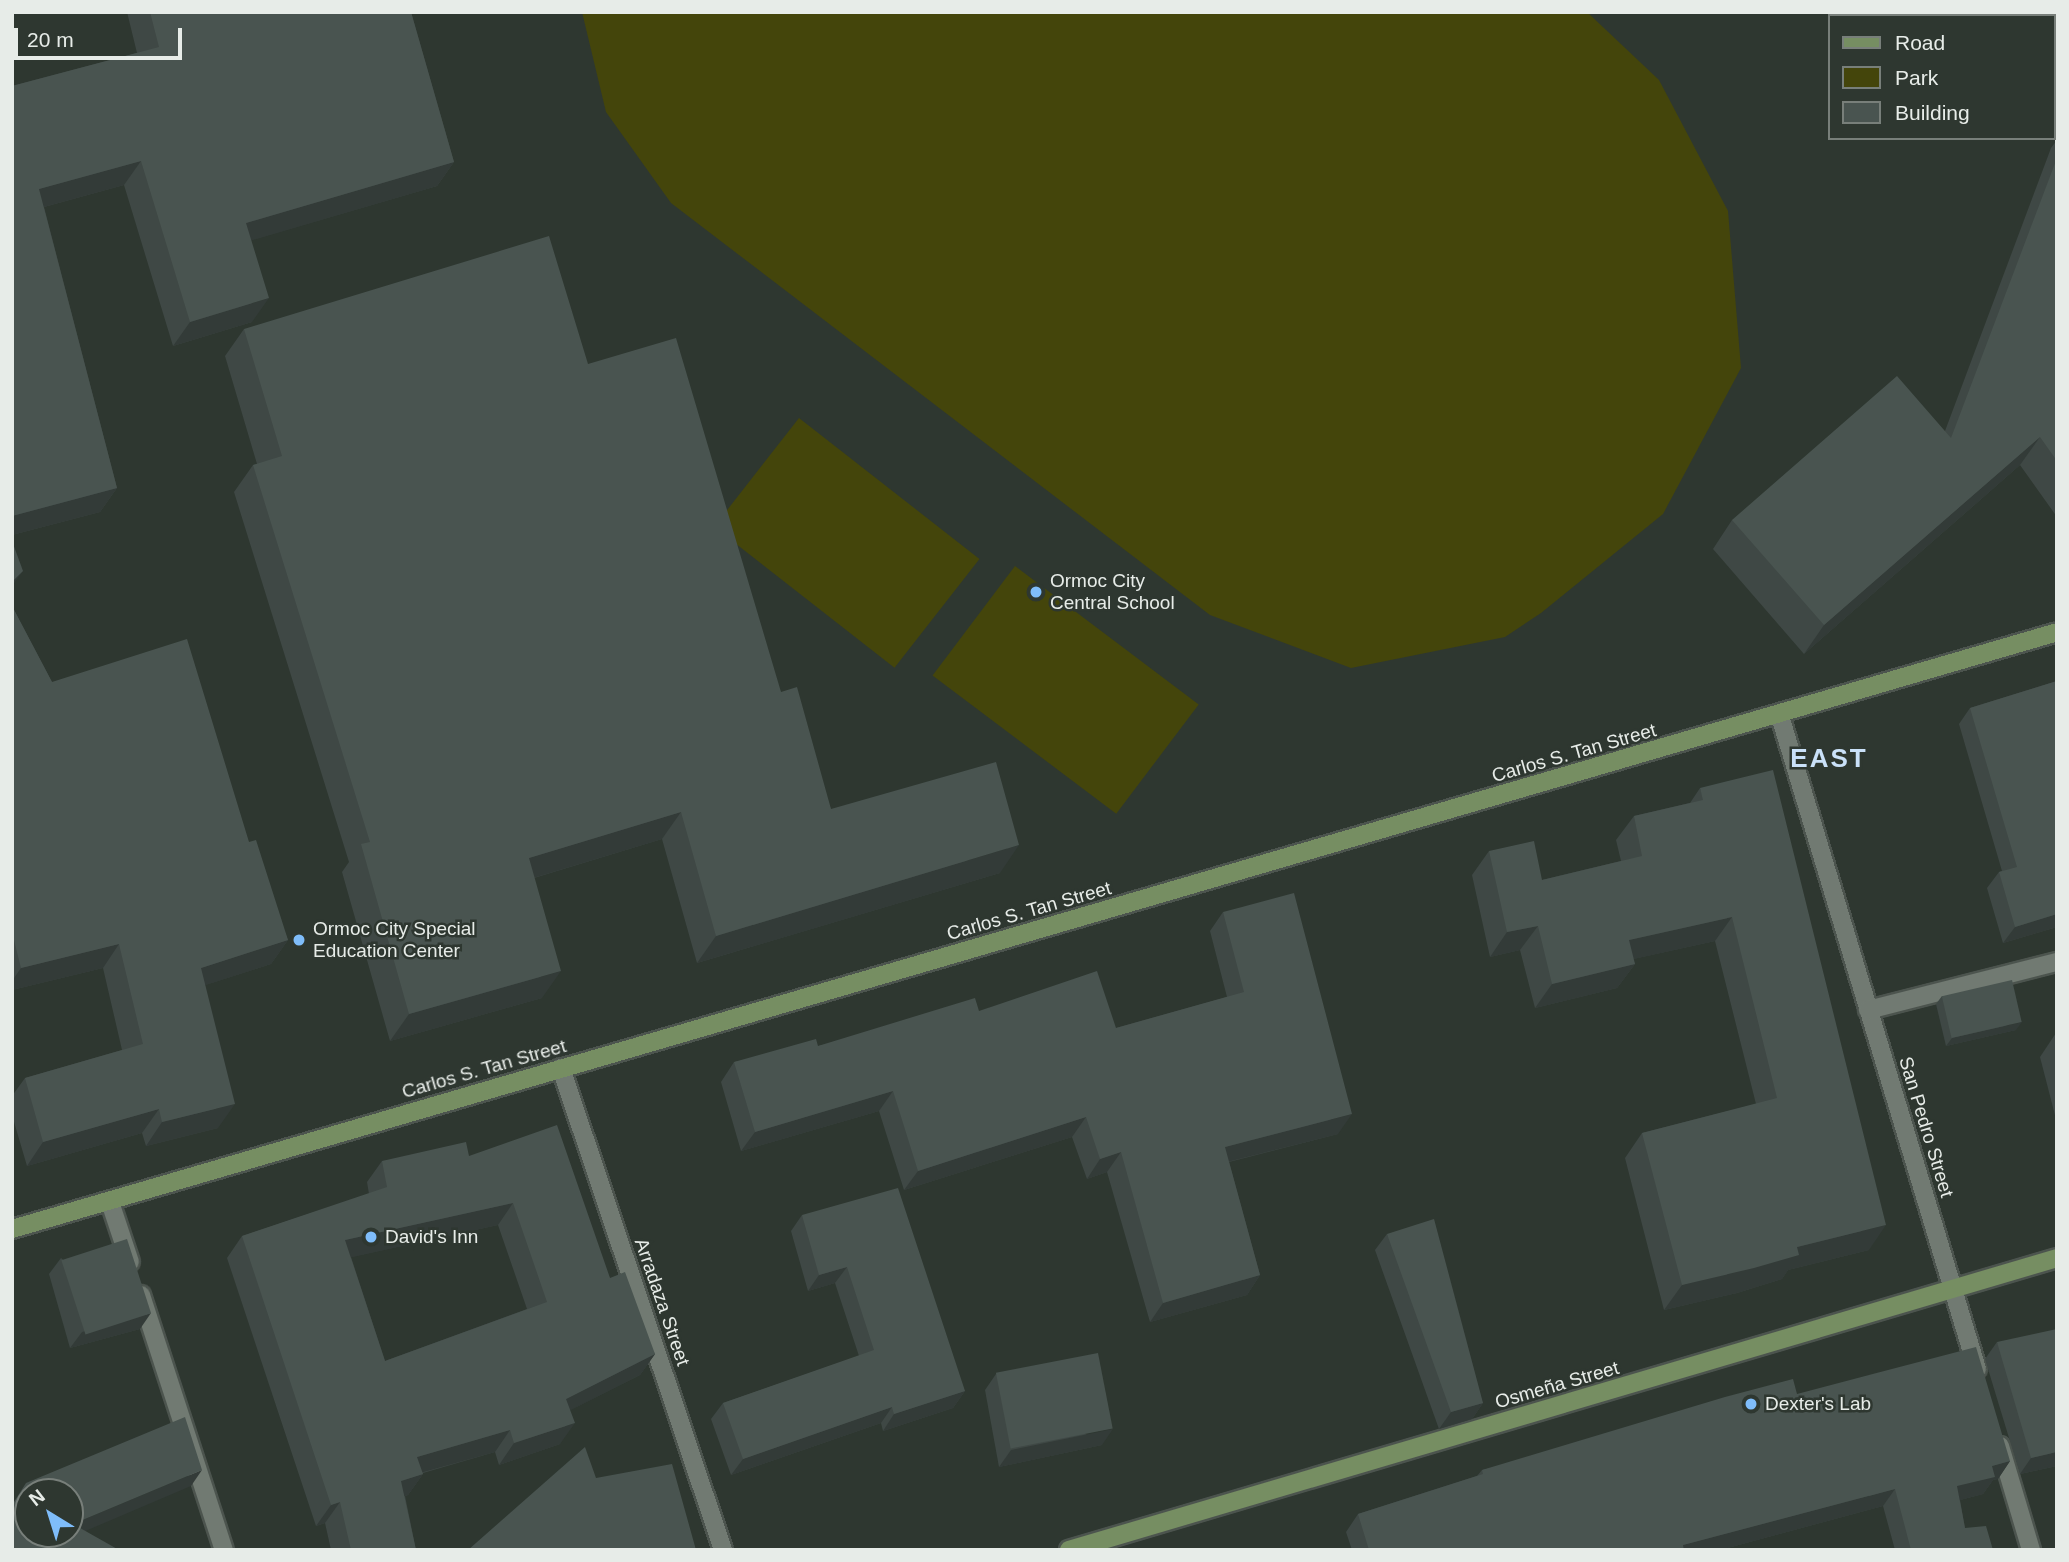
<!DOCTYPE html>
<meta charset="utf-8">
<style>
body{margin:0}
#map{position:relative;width:2069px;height:1562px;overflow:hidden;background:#2e3730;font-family:Helvetica,sans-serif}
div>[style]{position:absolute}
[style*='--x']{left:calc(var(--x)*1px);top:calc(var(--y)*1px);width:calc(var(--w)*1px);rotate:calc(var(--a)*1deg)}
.green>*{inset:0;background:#44450b;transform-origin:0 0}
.roads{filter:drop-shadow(2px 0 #4c544e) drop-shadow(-2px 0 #4c544e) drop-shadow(0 2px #4c544e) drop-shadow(0 -2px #4c544e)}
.street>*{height:18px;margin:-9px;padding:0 9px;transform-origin:9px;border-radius:9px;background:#717a72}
.secondary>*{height:18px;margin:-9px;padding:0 9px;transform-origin:9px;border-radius:9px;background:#768e62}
.wall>*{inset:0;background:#3f4845}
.shaded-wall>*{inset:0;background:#333b38}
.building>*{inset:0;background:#495450;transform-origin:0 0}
.dots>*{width:19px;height:19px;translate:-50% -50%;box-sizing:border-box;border:4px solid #2e3730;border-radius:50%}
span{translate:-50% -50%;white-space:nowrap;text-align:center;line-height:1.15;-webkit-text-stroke:5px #2e3730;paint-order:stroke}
.poi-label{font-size:19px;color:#e7ece8}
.left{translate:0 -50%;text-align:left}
.street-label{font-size:19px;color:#e7ece8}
.district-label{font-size:26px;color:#cae1f8;font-weight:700;letter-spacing:2px}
.frame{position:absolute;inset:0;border:14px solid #e7ece8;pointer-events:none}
.legend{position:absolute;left:1828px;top:14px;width:228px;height:126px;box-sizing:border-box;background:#2e3730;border:2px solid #787f7a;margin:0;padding:9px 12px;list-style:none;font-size:21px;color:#e7ece8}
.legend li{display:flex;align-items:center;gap:14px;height:35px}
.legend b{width:35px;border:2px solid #787f7a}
.north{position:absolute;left:14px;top:1478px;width:70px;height:70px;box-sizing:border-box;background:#2e3730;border:2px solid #787f7a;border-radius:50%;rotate:322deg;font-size:19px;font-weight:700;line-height:28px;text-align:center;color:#e7ece8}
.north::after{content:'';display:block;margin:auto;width:24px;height:32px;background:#7fbdfa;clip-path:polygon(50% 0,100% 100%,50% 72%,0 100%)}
.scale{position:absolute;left:14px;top:28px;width:168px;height:32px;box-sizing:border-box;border:4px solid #e7ece8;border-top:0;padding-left:9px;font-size:21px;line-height:24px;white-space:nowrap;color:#e7ece8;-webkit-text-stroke:5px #2e3730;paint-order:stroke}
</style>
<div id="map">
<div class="green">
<div style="clip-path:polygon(582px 12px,1587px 12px,1659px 80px,1728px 211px,1741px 368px,1663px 514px,1541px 613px,1505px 637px,1351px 668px,1210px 615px,671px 203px,606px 112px)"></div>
<div style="left:799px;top:418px;width:229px;height:138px;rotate:38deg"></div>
<div style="left:1015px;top:566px;width:230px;height:137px;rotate:37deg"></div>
</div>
<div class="roads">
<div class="street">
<div style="--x:1780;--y:716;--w:682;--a:73.21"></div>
<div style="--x:1868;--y:1010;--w:195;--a:-14.3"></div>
<div style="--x:561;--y:1068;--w:508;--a:71.42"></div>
<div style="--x:110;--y:1202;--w:63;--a:71.6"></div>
<div style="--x:141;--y:1295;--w:268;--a:72"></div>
<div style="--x:2000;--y:1446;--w:109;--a:73.4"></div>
</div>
<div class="secondary">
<div style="--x:1945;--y:12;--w:8;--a:30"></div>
<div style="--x:2053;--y:64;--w:4;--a:27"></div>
<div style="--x:12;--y:1229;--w:2130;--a:-16.27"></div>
<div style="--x:1069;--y:1550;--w:1030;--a:-16.46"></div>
</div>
</div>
<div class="wall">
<div style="clip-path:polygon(127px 12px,411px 12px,454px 162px,437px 186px,251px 240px,252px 322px,173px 346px,124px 185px,44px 207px,117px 488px,100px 512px,12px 535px,12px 86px,137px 53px)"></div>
<div style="clip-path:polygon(2057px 140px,2057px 517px,2020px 465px,1804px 654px,1713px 549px,1732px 520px,1945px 431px,2051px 148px)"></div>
<div style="clip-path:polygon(244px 329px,588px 364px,781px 692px,831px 809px,1000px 873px,697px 963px,662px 839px,534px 878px,542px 998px,390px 1041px,342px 872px,349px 862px,234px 492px,253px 465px,257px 464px,225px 356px)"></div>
<div style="clip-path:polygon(12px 606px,52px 682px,249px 842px,288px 940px,271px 964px,205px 985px,218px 1128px,146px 1146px,142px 1133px,27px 1166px,12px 1115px,12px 1096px,25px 1078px,122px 1050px,103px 968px,12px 990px)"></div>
<div style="clip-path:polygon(2057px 681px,2057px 927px,2003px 943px,1987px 888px,1999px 872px,2002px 871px,1959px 724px,1970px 708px)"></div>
<div style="clip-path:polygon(1700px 788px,1869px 1250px,1788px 1270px,1782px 1279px,1737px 1293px,1664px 1310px,1625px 1158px,1642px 1133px,1756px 1104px,1715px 941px,1633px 959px,1635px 964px,1617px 988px,1535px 1008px,1520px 950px,1490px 957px,1472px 875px,1489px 851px,1542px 880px,1621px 861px,1616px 840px,1634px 816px,1690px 803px)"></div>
<div style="clip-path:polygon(1223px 912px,1338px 1134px,1229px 1162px,1260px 1275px,1247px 1295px,1150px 1322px,1107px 1172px,1087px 1179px,1072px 1137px,904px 1190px,879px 1111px,741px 1151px,721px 1082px,734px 1062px,818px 1046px,979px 1011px,1116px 1028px,1227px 997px,1210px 931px)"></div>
<div style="clip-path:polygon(1942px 996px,2016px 1030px,1946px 1046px,1936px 1004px)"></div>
<div style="clip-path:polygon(2056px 1033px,2057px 1033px,2057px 1123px,2040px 1057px)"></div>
<div style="clip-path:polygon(evenodd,469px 1156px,610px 1278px,655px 1354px,640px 1375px,570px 1410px,560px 1444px,499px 1465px,495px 1452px,423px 1473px,423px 1474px,408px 1495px,405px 1496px,416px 1550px,331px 1550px,325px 1523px,316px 1526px,227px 1258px,242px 1236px,369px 1194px,367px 1182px,382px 1161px,469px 1156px,498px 1225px,527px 1309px,385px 1361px,351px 1257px,498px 1225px)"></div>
<div style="clip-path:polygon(802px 1215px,965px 1391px,953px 1408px,883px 1431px,881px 1423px,731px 1475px,711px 1419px,723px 1403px,859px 1356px,835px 1283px,808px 1291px,791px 1231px)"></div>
<div style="clip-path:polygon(1387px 1234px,1483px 1403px,1472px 1419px,1439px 1429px,1375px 1250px)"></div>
<div style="clip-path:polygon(61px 1258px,140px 1329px,70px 1348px,49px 1274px)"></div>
<div style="clip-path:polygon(1997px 1342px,2057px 1466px,2020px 1474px,1985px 1359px)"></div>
<div style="clip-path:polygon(996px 1374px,1102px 1445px,999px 1467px,985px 1390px)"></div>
<div style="clip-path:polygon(1797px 1394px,2010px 1461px,1998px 1479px,1993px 1480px,1983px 1494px,1960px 1500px,1965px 1528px,1993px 1550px,1895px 1550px,1883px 1506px,1720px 1550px,1352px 1550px,1346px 1532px,1358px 1514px,1477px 1476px,1482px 1470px)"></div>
</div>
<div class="shaded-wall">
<div style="clip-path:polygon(141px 161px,124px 185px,22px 213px,39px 189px)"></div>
<div style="clip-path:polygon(454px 162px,437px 186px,229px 247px,246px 223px)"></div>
<div style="clip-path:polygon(269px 298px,252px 322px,173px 346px,190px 322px)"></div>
<div style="clip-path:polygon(2040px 437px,2020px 465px,1804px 654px,1824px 625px)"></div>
<div style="clip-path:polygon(117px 488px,100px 512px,12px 535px,12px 516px)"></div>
<div style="clip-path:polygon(23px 571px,12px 586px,12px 582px)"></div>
<div style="clip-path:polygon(681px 812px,662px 839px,510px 885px,529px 858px)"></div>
<div style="clip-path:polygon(1019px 845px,1000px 873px,697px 963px,716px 936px)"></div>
<div style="clip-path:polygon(2057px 914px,2057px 927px,2003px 943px,2015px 927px)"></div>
<div style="clip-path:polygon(1732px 917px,1715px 941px,1611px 964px,1629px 940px)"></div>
<div style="clip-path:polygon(1538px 926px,1520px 950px,1490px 957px,1507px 932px)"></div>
<div style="clip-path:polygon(288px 940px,271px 964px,184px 992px,201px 968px)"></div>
<div style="clip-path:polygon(119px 944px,103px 968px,12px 990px,12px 981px,21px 968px)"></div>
<div style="clip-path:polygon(1635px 964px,1617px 988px,1535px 1008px,1552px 984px)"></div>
<div style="clip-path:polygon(561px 971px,542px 998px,390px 1041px,409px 1014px)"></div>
<div style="clip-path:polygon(2022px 1022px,2016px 1030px,1946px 1046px,1952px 1038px)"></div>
<div style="clip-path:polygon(893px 1091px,879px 1111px,741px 1151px,755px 1132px)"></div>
<div style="clip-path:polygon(235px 1104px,218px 1128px,146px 1146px,162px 1122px)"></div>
<div style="clip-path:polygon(159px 1109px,142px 1133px,27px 1166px,43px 1142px)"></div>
<div style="clip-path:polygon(1352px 1114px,1338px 1134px,1211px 1166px,1225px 1147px)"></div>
<div style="clip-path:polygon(1086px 1117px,1072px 1137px,904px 1190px,918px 1171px)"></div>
<div style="clip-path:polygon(1121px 1152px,1107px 1172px,1087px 1179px,1100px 1159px)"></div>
<div style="clip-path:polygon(513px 1203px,498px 1225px,330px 1262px,345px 1240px)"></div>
<div style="clip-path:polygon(1886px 1225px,1869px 1250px,1788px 1270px,1782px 1279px,1737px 1293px,1664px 1310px,1682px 1285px,1797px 1247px)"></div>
<div style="clip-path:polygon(847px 1267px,835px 1283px,808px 1291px,819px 1275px)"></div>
<div style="clip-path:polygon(1260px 1275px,1247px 1295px,1150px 1322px,1163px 1303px)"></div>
<div style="clip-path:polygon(151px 1313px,140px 1329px,70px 1348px,82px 1332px)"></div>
<div style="clip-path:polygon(655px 1354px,640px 1375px,551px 1420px,566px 1399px)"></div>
<div style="clip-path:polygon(965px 1391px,953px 1408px,883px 1431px,894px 1414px)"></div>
<div style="clip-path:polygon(1483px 1403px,1472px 1419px,1439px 1429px,1451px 1412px)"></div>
<div style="clip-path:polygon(892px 1407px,881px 1423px,731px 1475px,743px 1459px)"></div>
<div style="clip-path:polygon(575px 1423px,560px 1444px,499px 1465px,514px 1443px)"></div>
<div style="clip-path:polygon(1113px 1429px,1102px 1445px,999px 1467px,1011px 1450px)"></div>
<div style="clip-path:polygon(510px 1430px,495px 1452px,402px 1478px,417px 1457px)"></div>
<div style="clip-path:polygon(2057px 1452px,2057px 1466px,2020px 1474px,2031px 1458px)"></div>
<div style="clip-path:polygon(2010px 1461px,1998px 1479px,1993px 1480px,1983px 1494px,1945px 1504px,1957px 1486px,1992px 1466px)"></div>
<div style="clip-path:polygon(202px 1470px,191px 1486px,62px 1541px,73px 1524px)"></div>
<div style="clip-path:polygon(423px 1474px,408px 1495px,386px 1502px,401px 1481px)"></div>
<div style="clip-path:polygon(1895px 1489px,1883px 1506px,1720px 1550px,1680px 1550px,1683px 1545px)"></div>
<div style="clip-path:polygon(340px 1502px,325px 1523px,316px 1526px,331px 1505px)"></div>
</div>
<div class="building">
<div style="clip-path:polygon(150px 12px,411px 12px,454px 162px,246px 223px,269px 298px,190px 322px,141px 161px,39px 189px,117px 488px,12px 516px,12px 86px,159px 47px)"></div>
<div style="clip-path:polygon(2057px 158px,2057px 461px,2040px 437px,1824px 625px,1732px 520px,1897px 376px,1951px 438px)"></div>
<div style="clip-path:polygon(549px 236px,588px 364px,676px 338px,781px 692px,797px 687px,831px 809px,996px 762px,1019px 845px,716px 936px,681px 812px,529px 858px,561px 971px,409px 1014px,361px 844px,370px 842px,253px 465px,282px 456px,244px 329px)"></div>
<div style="clip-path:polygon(12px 541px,23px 571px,12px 582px)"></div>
<div style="clip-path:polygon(12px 606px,52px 682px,187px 639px,249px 842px,256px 840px,288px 940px,201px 968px,235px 1104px,162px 1122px,159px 1109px,43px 1142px,25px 1078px,143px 1044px,119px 944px,21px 968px,12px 932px)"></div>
<div style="clip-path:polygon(2057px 681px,2057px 914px,2015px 927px,1999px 872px,2017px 867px,1970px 708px)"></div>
<div style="clip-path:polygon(1773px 770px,1886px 1225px,1797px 1247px,1799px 1255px,1754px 1268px,1682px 1285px,1642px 1133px,1777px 1098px,1732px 917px,1629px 940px,1635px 964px,1552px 984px,1538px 926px,1507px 932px,1489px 851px,1534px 841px,1542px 880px,1642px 856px,1634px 816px,1703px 800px,1700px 788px)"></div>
<div style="clip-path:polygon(1294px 893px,1352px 1114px,1225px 1147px,1260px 1275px,1163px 1303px,1121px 1152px,1100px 1159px,1086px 1117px,918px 1171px,893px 1091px,755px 1132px,734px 1062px,816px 1039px,818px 1046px,975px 998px,979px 1011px,1097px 971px,1116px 1028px,1244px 992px,1223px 912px)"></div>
<div style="left:2012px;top:980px;width:43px;height:72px;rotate:77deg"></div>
<div style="clip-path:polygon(evenodd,557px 1125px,610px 1278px,625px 1272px,655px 1354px,566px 1399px,575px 1423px,514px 1443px,510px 1430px,417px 1457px,423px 1474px,401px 1481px,416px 1550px,351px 1550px,340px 1502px,331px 1505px,242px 1236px,387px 1187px,382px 1161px,466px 1142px,469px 1156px,557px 1125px,513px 1203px,547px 1302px,385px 1361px,345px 1240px,513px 1203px)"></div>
<div style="clip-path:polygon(898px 1188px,965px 1391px,894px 1414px,892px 1407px,743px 1459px,723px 1403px,874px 1350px,847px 1267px,819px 1275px,802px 1215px)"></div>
<div style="clip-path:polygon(1434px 1219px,1483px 1403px,1451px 1412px,1387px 1234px)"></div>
<div style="left:127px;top:1239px;width:78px;height:69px;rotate:72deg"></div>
<div style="clip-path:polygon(2057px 1329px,2057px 1452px,2031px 1458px,1997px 1342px)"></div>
<div style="clip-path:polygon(1976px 1347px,2010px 1461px,1992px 1466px,1995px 1477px,1957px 1486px,1965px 1528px,1986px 1526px,1993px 1550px,1911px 1550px,1895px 1489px,1683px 1545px,1684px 1550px,1369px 1550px,1358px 1514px,1483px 1474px,1482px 1470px,1725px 1397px,1793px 1379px,1797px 1394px)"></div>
<div style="left:1098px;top:1353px;width:77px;height:104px;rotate:79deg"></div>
<div style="clip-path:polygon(evenodd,185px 1417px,202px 1470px,73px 1524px,119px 1550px,12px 1550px,12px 1505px,26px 1483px,185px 1417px,28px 1492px,70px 1492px,70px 1534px,28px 1534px,28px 1492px)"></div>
<div style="clip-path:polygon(585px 1447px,596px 1478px,672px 1464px,696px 1550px,468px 1550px)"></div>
</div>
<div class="dots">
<div style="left:1036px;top:592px;background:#7fbdfa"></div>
<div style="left:299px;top:940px;background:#7fbdfa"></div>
<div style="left:371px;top:1237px;background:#7fbdfa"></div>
<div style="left:1751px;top:1404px;background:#7fbdfa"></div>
</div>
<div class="poi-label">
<span class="left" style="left:1050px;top:592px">Ormoc City<br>Central School</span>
<span class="left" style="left:313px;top:940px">Ormoc City Special<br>Education Center</span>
<span class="left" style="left:385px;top:1237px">David's Inn</span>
<span class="left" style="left:1765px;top:1404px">Dexter's Lab</span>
</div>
<div class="street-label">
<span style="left:1574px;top:753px;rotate:-16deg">Carlos S. Tan Street</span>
<span style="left:1029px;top:911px;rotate:-16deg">Carlos S. Tan Street</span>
<span style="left:484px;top:1069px;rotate:-16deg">Carlos S. Tan Street</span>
<span style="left:1926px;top:1127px;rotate:73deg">San Pedro Street</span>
<span style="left:662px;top:1302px;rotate:71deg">Arradaza Street</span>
<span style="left:1557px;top:1385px;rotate:-16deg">Osmeña Street</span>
</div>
<div class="district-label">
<span style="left:1829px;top:759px">EAST</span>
</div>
<div class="frame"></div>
<ul class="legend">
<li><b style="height:9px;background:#768e62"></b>Road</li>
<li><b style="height:19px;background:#44450b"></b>Park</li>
<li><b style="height:19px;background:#495450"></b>Building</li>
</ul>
<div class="north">N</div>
<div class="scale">20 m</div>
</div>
